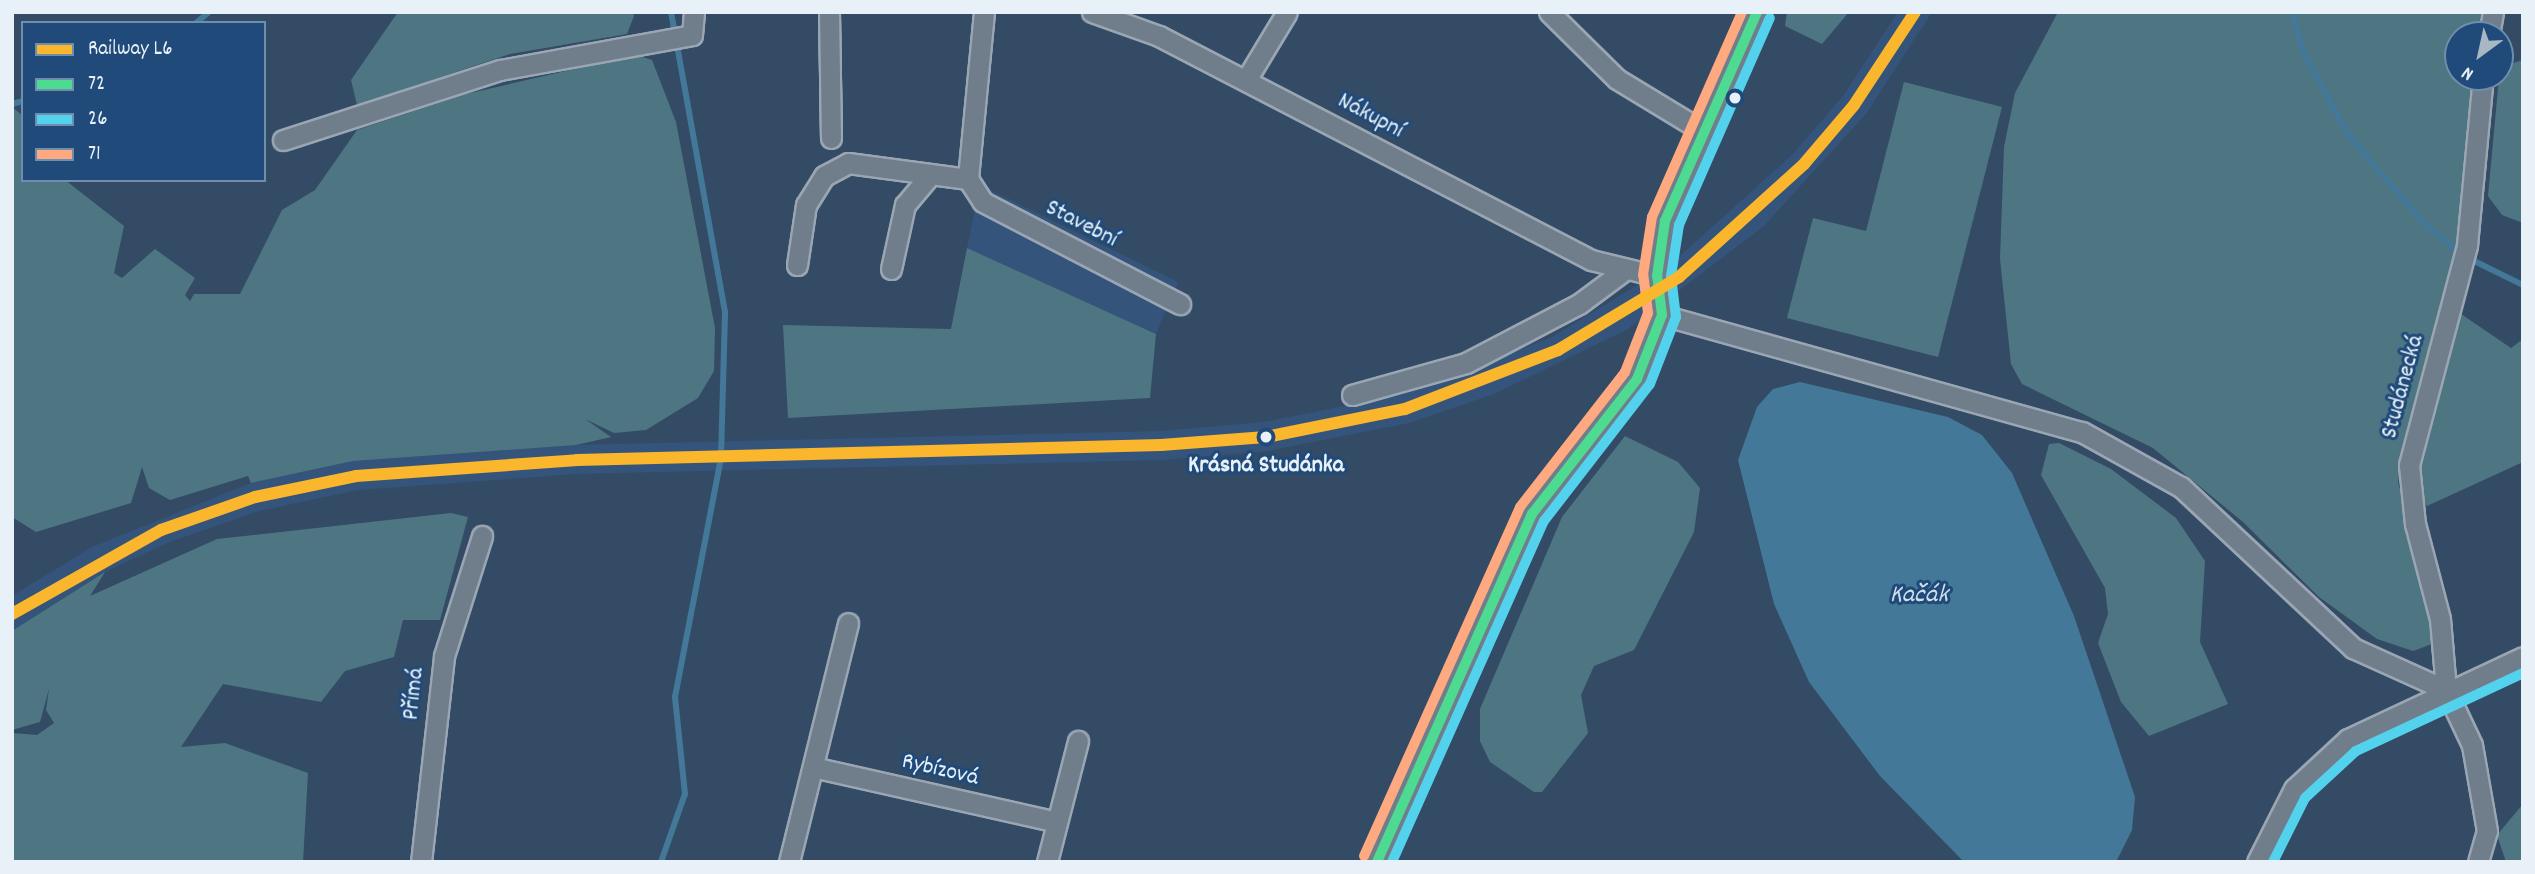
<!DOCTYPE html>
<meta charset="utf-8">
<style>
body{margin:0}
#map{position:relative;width:2535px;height:874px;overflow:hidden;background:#344b65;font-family:Dekko,sans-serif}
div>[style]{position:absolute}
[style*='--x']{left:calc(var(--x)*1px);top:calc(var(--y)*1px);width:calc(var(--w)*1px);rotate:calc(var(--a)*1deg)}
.built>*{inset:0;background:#34547b}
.green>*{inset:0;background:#4d7682}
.water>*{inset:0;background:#437898}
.stream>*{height:6px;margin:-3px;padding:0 3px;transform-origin:3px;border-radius:3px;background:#437898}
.roads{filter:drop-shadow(2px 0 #9aa6b3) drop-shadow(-2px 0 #9aa6b3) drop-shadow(0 2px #9aa6b3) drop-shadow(0 -2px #9aa6b3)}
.minor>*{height:19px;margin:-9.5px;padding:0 9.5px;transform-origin:9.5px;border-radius:9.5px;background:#707e8c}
.major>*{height:24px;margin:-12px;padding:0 12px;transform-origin:12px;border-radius:12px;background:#707e8c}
.bus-1>*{height:10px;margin:-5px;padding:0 5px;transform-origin:5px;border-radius:5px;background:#4ddb92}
.bus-2>*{height:10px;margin:-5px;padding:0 5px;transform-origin:5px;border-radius:5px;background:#53d2ee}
.bus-3>*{height:10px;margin:-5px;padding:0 5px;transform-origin:5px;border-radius:5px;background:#ffa980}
.rail-1>*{height:12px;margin:-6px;padding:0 6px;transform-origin:6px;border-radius:6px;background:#fab62d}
.dots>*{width:19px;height:19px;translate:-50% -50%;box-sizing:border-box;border:4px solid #1f4a7a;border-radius:50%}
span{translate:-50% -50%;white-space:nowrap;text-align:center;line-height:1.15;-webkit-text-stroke:6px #1f4a7a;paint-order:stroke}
.street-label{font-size:24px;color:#e8f1f8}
.stop-label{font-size:24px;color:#e8f1f8;font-weight:700}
.water-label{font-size:26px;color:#cfdfea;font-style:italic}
.frame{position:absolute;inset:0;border:14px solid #e8f1f8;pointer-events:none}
.legend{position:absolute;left:21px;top:21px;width:245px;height:161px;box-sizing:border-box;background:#1f4a7a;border:2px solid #6f8dac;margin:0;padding:9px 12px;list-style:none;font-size:21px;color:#e8f1f8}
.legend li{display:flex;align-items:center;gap:14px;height:35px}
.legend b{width:35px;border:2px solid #6f8dac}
.north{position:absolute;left:2444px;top:21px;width:70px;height:70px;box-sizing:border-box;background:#1f4a7a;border:2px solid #6f8dac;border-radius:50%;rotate:213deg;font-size:19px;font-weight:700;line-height:28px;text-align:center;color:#e8f1f8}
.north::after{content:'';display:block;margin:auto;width:24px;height:32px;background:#a9b7c5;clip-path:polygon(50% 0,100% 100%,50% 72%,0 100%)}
</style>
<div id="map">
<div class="built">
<div style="clip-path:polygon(1898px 12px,1932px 12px,1866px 114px,1763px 227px,1628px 329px,1494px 394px,1409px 423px,1268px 451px,1162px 460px,577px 474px,358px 490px,259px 511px,167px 543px,105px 572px,12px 631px,12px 596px,92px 547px,251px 483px,353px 461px,576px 445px,1160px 431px,1264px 422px,1401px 395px,1552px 337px,1670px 265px,1793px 154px,1843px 96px)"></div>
<div style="clip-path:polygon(980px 185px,1178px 282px,1156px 334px,967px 248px)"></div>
</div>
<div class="green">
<div style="clip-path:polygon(398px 12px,633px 12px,634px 16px,627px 34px,510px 54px,357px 105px,351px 80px)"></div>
<div style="clip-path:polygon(1787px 12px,1849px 12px,1822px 44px,1785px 26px)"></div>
<div style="clip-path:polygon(2058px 12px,2482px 12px,2480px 35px,2458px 35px,2458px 77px,2474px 77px,2462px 210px,2453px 274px,2398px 482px,2423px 576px,2432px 644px,2413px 651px,2377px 639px,2319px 597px,2243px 522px,2153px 448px,2022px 384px,2011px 364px,2000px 259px,2004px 147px,2015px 93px)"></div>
<div style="clip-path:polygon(636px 55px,652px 60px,676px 122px,715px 328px,714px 371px,698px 398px,646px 430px,614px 433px,585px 419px,611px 437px,576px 445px,353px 461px,251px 483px,248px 476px,170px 500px,149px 488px,142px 467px,131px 503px,36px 532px,12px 517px,12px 107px,23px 116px,23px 180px,65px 180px,124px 226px,114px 273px,122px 278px,155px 249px,195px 278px,185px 295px,190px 301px,194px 294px,240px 294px,282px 210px,315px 190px,357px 130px,466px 94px)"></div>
<div style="clip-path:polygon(2523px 60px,2523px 223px,2502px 215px,2488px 196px,2500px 67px)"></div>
<div style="clip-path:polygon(1904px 82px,2002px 107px,1938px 357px,1787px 318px,1813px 218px,1866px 231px)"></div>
<div style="clip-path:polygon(967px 248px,1156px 334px,1150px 398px,788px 418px,783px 325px,951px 329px)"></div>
<div style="clip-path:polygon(2461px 314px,2511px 348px,2523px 339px,2523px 462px,2427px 506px,2418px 498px,2424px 437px)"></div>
<div style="clip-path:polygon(1625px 436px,1678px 462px,1700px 488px,1694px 532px,1634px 650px,1594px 666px,1581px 695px,1588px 733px,1542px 792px,1534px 792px,1490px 762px,1480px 741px,1480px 709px,1562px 517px)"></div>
<div style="clip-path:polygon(2059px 443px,2111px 469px,2176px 518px,2205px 561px,2200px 642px,2228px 704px,2149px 736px,2121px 702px,2098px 643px,2108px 614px,2105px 588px,2041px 475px,2049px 444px)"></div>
<div style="clip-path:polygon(451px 513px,468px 517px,440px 620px,403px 620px,394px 657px,345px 671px,321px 702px,223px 684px,181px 747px,225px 743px,308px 773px,303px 862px,12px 862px,12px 733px,37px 735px,54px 723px,46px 710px,49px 689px,40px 722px,12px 730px,12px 631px,105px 572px,90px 596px,217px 539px)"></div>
<div style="clip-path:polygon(2523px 804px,2523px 862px,2506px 862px,2497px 835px)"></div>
</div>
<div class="water">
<div style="clip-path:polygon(1800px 382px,1948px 417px,1982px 435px,2012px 473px,2074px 616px,2135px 797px,2132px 830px,2116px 862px,1964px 862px,1880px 776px,1809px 682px,1774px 604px,1738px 460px,1757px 407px,1773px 389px)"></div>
</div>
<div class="stream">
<div style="--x:2292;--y:12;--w:41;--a:74.2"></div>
<div style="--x:2303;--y:51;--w:95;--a:61.8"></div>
<div style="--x:2348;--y:135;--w:119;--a:49.1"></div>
<div style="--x:2426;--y:225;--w:49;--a:39.2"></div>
<div style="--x:2464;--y:256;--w:66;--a:26.2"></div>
<div style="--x:196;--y:23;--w:17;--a:-40"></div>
<div style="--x:12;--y:104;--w:11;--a:-15"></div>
<div style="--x:661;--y:862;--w:72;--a:-70.6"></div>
<div style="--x:685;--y:794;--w:98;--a:-95.9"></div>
<div style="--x:675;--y:697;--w:244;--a:-79.1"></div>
<div style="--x:721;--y:457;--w:145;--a:-88.4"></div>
<div style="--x:725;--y:312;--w:305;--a:-100.2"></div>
</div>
<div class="roads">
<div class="minor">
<div style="--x:829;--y:12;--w:126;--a:89.1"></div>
<div style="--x:984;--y:12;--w:168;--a:95.5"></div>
<div style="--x:968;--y:179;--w:27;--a:57"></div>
<div style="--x:983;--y:202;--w:222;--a:27.4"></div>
<div style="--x:1092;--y:12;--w:71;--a:19.7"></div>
<div style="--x:1159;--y:36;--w:487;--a:27.4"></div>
<div style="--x:1591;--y:260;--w:68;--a:13.6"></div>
<div style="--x:1549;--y:12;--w:95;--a:44.6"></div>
<div style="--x:1617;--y:79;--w:102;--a:31.3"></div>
<div style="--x:2489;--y:35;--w:23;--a:-80"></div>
<div style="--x:1246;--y:80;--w:79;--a:-58.9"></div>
<div style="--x:283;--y:140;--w:228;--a:-17.9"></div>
<div style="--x:500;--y:70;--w:195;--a:-10.3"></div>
<div style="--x:692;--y:35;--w:23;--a:-85"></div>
<div style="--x:797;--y:265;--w:61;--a:-81.5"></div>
<div style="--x:806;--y:205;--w:34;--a:-58"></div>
<div style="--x:824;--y:176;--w:27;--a:-28"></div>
<div style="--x:848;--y:163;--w:121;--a:7.6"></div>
<div style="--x:891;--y:269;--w:66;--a:-77.7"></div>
<div style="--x:905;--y:205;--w:39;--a:-50"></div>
<div style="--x:1662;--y:315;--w:436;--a:15.6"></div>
<div style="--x:2082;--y:432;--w:113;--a:29.1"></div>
<div style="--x:2181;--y:487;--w:236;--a:43.1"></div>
<div style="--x:2353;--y:648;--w:102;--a:24.3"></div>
<div style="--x:1352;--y:395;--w:118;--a:-15.7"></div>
<div style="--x:1466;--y:363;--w:127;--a:-27.6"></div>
<div style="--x:1579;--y:304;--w:54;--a:-36.7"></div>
<div style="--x:813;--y:767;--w:250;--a:12.7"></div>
<div style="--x:421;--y:862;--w:207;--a:-83.6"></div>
<div style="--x:444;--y:656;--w:126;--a:-72.4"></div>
<div style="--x:789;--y:862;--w:246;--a:-76.1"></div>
<div style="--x:1047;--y:862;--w:125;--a:-75.6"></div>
<div style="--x:2257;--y:862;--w:82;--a:-63.1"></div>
<div style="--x:2294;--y:789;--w:74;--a:-42.8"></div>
<div style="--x:2348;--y:739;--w:193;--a:-25.1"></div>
<div style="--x:2478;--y:862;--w:32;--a:-74"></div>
<div style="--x:2487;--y:831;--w:87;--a:-99.9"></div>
<div style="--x:2472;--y:745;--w:61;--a:-115.3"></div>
<div style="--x:2446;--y:690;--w:71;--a:-94.8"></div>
<div style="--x:2440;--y:619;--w:98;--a:-104.7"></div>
<div style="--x:2415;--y:524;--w:59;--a:-95.8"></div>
<div style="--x:2409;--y:465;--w:228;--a:-75.2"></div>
<div style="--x:2467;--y:245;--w:169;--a:-84.6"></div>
</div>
<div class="major">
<div style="--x:1377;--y:862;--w:381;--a:-66"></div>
<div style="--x:1532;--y:514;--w:171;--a:-52.1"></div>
<div style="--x:1637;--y:379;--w:69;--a:-68.7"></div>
<div style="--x:1662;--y:315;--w:39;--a:-97"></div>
<div style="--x:1657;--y:276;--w:56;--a:-81.7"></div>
<div style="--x:1665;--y:221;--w:228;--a:-66.2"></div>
</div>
</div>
<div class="bus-1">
<div style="--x:1377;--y:862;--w:381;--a:-66"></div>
<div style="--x:1532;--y:514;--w:171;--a:-52.1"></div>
<div style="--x:1637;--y:379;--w:69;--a:-68.7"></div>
<div style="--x:1662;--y:315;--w:39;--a:-97"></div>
<div style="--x:1657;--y:276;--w:56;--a:-81.7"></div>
<div style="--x:1665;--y:221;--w:228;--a:-66.2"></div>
</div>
<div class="bus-2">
<div style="--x:1392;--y:862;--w:373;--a:-66"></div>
<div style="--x:1544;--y:521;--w:173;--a:-52.3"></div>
<div style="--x:1650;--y:384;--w:72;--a:-68.8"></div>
<div style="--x:1676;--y:317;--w:41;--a:-97"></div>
<div style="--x:1671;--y:276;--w:52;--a:-81.1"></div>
<div style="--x:1679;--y:225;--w:226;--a:-66.3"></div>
<div style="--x:2273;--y:862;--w:72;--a:-63.4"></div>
<div style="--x:2305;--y:798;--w:69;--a:-42.7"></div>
<div style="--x:2356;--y:751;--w:184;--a:-25"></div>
</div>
<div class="bus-3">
<div style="--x:1364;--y:856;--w:382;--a:-65.9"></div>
<div style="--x:1520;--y:507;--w:171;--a:-52.1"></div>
<div style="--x:1625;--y:372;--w:63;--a:-68.7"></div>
<div style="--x:1648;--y:313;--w:38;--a:-97"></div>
<div style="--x:1643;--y:275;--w:59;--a:-81.2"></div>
<div style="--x:1652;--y:217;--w:224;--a:-66.3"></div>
</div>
<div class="rail-1">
<div style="--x:12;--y:614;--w:171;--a:-29.4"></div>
<div style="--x:161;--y:530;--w:100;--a:-19.3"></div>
<div style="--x:255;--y:497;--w:103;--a:-11.7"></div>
<div style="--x:356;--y:476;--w:222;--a:-4.1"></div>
<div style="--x:577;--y:460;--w:584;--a:-1.47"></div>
<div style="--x:1161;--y:445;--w:105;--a:-4.4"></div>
<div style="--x:1266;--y:437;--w:142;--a:-11.4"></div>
<div style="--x:1405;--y:409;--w:164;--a:-21.1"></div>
<div style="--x:1558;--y:350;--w:141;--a:-31.1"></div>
<div style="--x:1679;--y:277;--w:169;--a:-42.1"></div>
<div style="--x:1804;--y:164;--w:77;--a:-49.7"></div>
<div style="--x:1854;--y:105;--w:111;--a:-56.7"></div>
</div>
<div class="dots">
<div style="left:1735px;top:98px;background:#e8f1f8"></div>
<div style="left:1266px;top:437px;background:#e8f1f8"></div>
</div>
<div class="street-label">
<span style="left:1370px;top:117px;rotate:28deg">Nákupní</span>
<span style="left:1081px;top:225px;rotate:27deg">Stavební</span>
<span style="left:2404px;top:387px;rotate:-75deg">Studánecká</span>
<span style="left:415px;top:694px;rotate:-84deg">Přímá</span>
<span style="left:940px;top:771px;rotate:13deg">Rybízová</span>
</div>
<div class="stop-label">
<span style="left:1266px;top:467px">Krásná Studánka</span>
</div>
<div class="water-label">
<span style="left:1919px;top:596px">Kačák</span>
</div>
<div class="frame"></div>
<ul class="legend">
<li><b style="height:9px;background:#fab62d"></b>Railway L6</li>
<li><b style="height:9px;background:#4ddb92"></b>72</li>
<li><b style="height:9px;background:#53d2ee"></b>26</li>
<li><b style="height:9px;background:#ffa980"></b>71</li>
</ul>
<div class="north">N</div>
</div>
